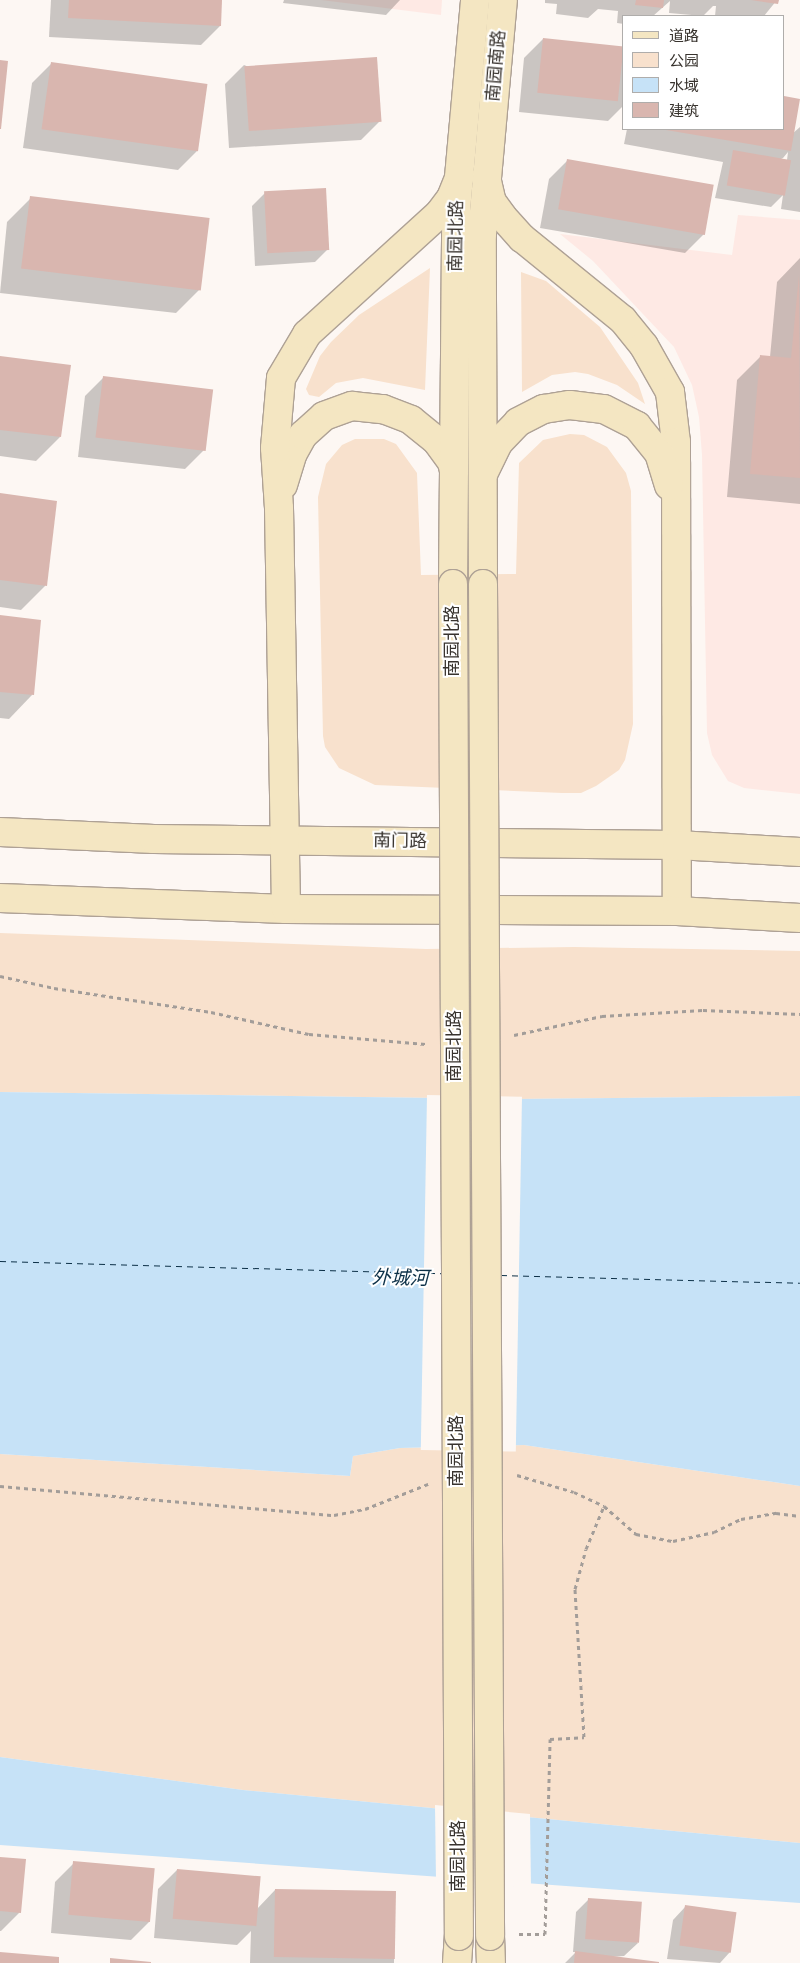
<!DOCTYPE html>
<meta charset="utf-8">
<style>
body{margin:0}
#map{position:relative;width:800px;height:1963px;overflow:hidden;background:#fdf7f3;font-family:"Sofia Sans Condensed","Noto Sans SC",sans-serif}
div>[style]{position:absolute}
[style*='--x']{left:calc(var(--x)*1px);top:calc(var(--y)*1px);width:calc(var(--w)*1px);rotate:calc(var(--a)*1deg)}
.commercial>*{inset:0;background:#fee9e4}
.green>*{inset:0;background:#f8e1cd}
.water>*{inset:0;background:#c6e2f7}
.pier>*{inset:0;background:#fdf7f3;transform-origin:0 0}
.shadow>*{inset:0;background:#0003}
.ferry>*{height:1px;margin-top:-0.5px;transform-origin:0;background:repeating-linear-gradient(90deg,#0c3047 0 6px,transparent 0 11px)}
.building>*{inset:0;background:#d9b6af;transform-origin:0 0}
.path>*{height:3px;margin-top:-1.5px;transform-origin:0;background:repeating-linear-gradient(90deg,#a39d99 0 4px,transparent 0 8px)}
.roads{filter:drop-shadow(1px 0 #aea195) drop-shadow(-1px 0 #aea195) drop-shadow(0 1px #aea195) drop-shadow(0 -1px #aea195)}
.secondary>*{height:28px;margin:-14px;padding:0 14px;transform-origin:14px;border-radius:14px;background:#f4e6c2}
.bridges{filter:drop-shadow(1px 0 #aea195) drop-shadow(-1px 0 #aea195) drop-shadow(0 1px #aea195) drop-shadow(0 -1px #aea195)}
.secondary-bridge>*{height:28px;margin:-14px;padding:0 14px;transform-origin:14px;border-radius:14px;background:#f4e6c2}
span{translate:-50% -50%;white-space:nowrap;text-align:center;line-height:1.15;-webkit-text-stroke:4px #fff;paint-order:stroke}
.street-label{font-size:18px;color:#38332e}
.water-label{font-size:19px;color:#0c3047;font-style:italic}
.legend{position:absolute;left:622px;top:15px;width:162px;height:115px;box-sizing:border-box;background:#fff;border:1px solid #afadab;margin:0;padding:6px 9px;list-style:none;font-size:15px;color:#38332e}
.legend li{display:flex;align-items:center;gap:10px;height:25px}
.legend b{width:25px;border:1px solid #afadab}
</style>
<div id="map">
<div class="commercial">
<div style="clip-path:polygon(321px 0,442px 0,441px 15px)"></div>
<div style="clip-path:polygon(738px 215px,800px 220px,800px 794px,744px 788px,728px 781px,712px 755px,707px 733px,702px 455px,699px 417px,692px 385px,674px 347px,593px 261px,560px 234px,732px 255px)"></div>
</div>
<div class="green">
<div style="clip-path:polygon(430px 268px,425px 390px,363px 378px,336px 383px,319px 397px,309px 395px,306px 389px,320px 356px,331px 342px,359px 315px)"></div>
<div style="clip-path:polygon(521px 272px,546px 281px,600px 327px,638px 383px,645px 404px,617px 385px,588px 374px,575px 372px,552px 375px,522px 392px)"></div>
<div style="clip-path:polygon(570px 434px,584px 435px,607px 447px,626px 473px,631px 491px,633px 724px,625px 760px,619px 770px,596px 786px,581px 793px,562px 793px,375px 785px,339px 768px,325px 747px,323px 736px,318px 497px,326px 464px,342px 445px,355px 439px,384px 439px,396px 444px,417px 473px,421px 575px,516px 574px,519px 463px,543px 440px)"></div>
<div style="clip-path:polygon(0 933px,426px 949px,574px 947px,800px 951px,800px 1096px,515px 1099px,0 1092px)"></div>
<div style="clip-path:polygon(524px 1445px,800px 1486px,800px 1843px,243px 1790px,0 1757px,0 1454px,350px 1476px,353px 1456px,400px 1448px)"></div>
</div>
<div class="water">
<div style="clip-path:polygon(0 1092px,515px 1099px,800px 1096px,800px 1486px,524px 1445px,400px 1448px,353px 1456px,350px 1476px,0 1454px)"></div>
<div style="clip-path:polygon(0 1757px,243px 1790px,800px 1843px,800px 1903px,0 1845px)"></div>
</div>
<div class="pier">
<div style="left:427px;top:1095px;width:95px;height:355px;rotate:1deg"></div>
<div style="clip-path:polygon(435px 1805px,530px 1814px,531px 1888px,436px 1881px)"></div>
</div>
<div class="shadow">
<div style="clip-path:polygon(51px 0,221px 0,220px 26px,201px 45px,49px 37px)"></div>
<div style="clip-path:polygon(284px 0,400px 0,386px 15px,283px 3px)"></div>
<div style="clip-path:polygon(545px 0,777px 0,764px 16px,715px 16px,716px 6px,713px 6px,703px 16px,669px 13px,670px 1px,653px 16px,624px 16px,624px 24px,617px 23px,618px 11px,598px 9px,588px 18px,556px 14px,557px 4px,545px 3px)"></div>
<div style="clip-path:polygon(543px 39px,624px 48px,624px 105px,608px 121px,519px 112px,524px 58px)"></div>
<div style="clip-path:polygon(51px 64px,197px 151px,178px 170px,23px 148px,32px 83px)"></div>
<div style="clip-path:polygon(244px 65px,380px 121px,361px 140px,229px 148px,225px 84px)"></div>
<div style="clip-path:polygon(evenodd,784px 98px,798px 100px,792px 134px,800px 127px,800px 212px,781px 209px,783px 195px,771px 207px,715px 198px,723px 162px,624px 144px,627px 129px,784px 129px,784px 98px,788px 152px,787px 160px,781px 159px,783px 158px,788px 152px)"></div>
<div style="clip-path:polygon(568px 160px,713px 186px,704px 234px,685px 253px,540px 228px,549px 179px)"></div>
<div style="clip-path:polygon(265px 193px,328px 249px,315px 262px,255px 266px,252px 206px)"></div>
<div style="clip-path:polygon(31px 198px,200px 289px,176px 313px,0 293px,7px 222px)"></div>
<div style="clip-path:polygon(800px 258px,800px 504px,727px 497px,737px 380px,761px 356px,770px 357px,777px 282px)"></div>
<div style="clip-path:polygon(0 357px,60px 437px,36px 461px,0 456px)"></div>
<div style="clip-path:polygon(104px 377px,204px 450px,185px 469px,78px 457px,85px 396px)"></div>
<div style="clip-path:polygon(0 495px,56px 502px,45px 586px,21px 610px,0 607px)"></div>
<div style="clip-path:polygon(0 617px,32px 695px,9px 719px,0 718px)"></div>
<div style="clip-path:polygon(0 1858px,20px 1912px,1px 1931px,0 1931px)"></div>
<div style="clip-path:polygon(74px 1863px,150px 1921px,131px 1940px,51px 1933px,55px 1882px)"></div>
<div style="clip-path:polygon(177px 1870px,257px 1909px,275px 1890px,395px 1893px,394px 1963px,250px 1963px,251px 1931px,237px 1945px,154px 1938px,158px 1889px)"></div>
<div style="clip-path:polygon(589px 1899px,638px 1943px,624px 1956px,609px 1957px,659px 1963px,565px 1963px,576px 1952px,573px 1952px,576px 1912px)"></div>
<div style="clip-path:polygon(686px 1906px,730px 1952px,720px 1963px,667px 1959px,673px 1920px)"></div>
</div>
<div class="ferry">
<div style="--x:0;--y:1261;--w:442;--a:1.6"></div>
<div style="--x:501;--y:1275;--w:299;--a:1.5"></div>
</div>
<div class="building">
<div style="clip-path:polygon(69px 0,222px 0,221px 26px,68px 18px)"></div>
<div style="clip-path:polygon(636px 0,664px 0,663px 8px,635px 5px)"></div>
<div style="clip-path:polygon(751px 0,779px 0,778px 4px)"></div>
<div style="left:543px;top:38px;width:81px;height:55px;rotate:6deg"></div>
<div style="left:377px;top:57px;width:65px;height:133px;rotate:86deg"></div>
<div style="clip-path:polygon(0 60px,8px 61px,1px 129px,0 129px)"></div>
<div style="left:51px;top:62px;width:158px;height:68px;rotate:8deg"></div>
<div style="clip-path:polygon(784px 96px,800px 99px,791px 151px,666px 130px,784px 129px)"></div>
<div style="left:733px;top:150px;width:59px;height:36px;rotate:10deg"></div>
<div style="left:567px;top:159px;width:149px;height:51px;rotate:10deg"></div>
<div style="left:326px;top:188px;width:62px;height:62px;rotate:87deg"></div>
<div style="left:30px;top:196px;width:181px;height:73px;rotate:7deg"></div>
<div style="clip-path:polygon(799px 275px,800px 478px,750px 474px,760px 355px,791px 358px)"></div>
<div style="clip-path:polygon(0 356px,71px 365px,61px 437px,0 430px)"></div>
<div style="left:103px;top:376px;width:111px;height:62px;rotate:7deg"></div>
<div style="clip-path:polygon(0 493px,57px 501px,47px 586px,0 580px)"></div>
<div style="clip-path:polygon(0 615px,41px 620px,34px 695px,0 692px)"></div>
<div style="clip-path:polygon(0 1857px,26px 1859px,21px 1913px,0 1911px)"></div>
<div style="left:73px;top:1861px;width:82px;height:54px;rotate:5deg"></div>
<div style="left:177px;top:1869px;width:84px;height:50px;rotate:5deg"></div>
<div style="left:275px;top:1889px;width:121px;height:68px;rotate:1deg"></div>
<div style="left:588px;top:1898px;width:54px;height:41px;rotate:4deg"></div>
<div style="left:685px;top:1905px;width:52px;height:41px;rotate:8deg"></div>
<div style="clip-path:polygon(575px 1951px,659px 1962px,659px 1963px,574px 1963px)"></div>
<div style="clip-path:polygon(0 1952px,59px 1957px,59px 1963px,0 1963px)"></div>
<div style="clip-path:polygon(110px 1958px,151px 1962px,151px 1963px,110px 1963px)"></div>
</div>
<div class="path">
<div style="--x:0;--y:976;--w:55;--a:12.5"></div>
<div style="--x:54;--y:988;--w:159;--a:8.7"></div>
<div style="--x:211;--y:1012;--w:100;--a:12.7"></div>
<div style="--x:309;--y:1034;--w:117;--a:4.9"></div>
<div style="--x:514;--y:1035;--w:90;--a:-12.2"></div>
<div style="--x:602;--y:1016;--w:101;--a:-3.4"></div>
<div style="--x:703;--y:1010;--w:97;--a:2.4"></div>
<div style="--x:517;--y:1475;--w:59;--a:16.6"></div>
<div style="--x:574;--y:1492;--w:33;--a:25"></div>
<div style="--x:604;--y:1506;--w:43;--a:41.2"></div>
<div style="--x:636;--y:1534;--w:38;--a:11"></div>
<div style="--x:673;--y:1541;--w:42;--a:-12.4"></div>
<div style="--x:714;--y:1532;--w:30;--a:-26"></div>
<div style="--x:741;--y:1519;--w:36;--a:-10"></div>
<div style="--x:776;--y:1513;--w:24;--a:7"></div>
<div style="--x:0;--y:1486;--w:335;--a:5"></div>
<div style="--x:334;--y:1515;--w:32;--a:-11"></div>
<div style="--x:365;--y:1509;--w:68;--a:-21.6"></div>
<div style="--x:519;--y:1934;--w:26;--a:0"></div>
<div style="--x:545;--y:1934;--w:195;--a:-88.5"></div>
<div style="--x:550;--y:1739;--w:34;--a:-3"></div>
<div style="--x:584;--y:1737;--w:148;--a:-93.5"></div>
<div style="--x:575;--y:1589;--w:41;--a:-74.6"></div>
<div style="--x:586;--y:1549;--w:47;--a:-67.3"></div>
</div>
<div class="roads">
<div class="secondary">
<div style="--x:486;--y:177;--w:26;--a:77"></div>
<div style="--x:492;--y:202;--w:17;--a:54"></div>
<div style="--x:502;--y:216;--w:30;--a:48"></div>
<div style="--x:522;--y:238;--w:130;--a:39.1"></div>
<div style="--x:623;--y:320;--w:33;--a:51"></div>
<div style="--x:644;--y:346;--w:53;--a:60.5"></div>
<div style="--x:670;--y:392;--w:50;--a:83.2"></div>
<div style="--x:676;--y:442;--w:469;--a:89.9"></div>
<div style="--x:484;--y:472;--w:32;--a:-64"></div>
<div style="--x:498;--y:443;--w:29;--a:-46"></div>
<div style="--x:518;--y:422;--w:29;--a:-27"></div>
<div style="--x:544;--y:409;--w:26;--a:-9"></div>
<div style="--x:570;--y:405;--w:34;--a:7"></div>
<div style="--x:604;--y:409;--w:37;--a:27"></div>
<div style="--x:637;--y:426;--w:35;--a:51"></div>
<div style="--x:659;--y:453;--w:34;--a:73"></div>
<div style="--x:283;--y:485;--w:34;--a:-73"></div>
<div style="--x:293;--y:453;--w:21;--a:-61"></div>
<div style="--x:303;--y:435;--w:28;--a:-42"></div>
<div style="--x:324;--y:416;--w:30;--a:-20"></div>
<div style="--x:352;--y:406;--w:31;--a:6"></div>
<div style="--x:383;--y:409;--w:30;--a:21"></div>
<div style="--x:411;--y:420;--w:32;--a:39"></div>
<div style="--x:436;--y:440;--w:27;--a:54"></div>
<div style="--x:452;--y:462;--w:9;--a:77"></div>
<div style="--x:453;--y:584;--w:374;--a:-89.5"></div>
<div style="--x:456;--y:210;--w:211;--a:-84.8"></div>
<div style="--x:483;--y:584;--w:350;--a:-90.2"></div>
<div style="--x:482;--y:234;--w:235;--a:-84.9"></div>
<div style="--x:0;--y:832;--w:154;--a:2.6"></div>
<div style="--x:154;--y:839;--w:523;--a:0.66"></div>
<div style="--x:677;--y:845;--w:123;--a:3.3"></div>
<div style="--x:0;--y:898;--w:286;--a:2.2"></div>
<div style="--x:286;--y:909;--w:391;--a:0.3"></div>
<div style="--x:677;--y:911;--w:123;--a:3.3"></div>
<div style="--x:286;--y:909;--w:401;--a:-91"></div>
<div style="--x:279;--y:508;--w:60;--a:-93.8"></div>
<div style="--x:275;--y:448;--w:70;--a:-85.1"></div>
<div style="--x:281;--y:378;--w:51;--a:-59.4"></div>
<div style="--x:307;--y:334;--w:178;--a:-42.3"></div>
<div style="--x:439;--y:214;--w:20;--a:-53"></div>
<div style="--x:451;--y:198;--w:22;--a:-68"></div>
<div style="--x:490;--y:1936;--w:27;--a:88"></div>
<div style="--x:457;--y:1963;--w:27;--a:-86"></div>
</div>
</div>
<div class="bridges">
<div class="secondary-bridge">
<div style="--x:453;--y:584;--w:1352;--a:89.75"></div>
<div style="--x:483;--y:584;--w:1352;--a:89.7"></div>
</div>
</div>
<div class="street-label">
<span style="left:497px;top:66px;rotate:-85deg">南园南路</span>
<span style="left:457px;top:236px;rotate:-89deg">南园北路</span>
<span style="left:453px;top:641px;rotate:-90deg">南园北路</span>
<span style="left:400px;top:842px;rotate:1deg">南门路</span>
<span style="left:455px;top:1046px;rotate:-90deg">南园北路</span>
<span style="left:457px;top:1451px;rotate:-90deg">南园北路</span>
<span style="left:459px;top:1856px;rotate:-90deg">南园北路</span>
</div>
<div class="water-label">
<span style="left:400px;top:1279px;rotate:1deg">外城河</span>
</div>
<ul class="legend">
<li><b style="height:6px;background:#f4e6c2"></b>道路</li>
<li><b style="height:14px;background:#f8e1cd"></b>公园</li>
<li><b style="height:14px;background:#c6e2f7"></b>水域</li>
<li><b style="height:14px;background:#d9b6af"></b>建筑</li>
</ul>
</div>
